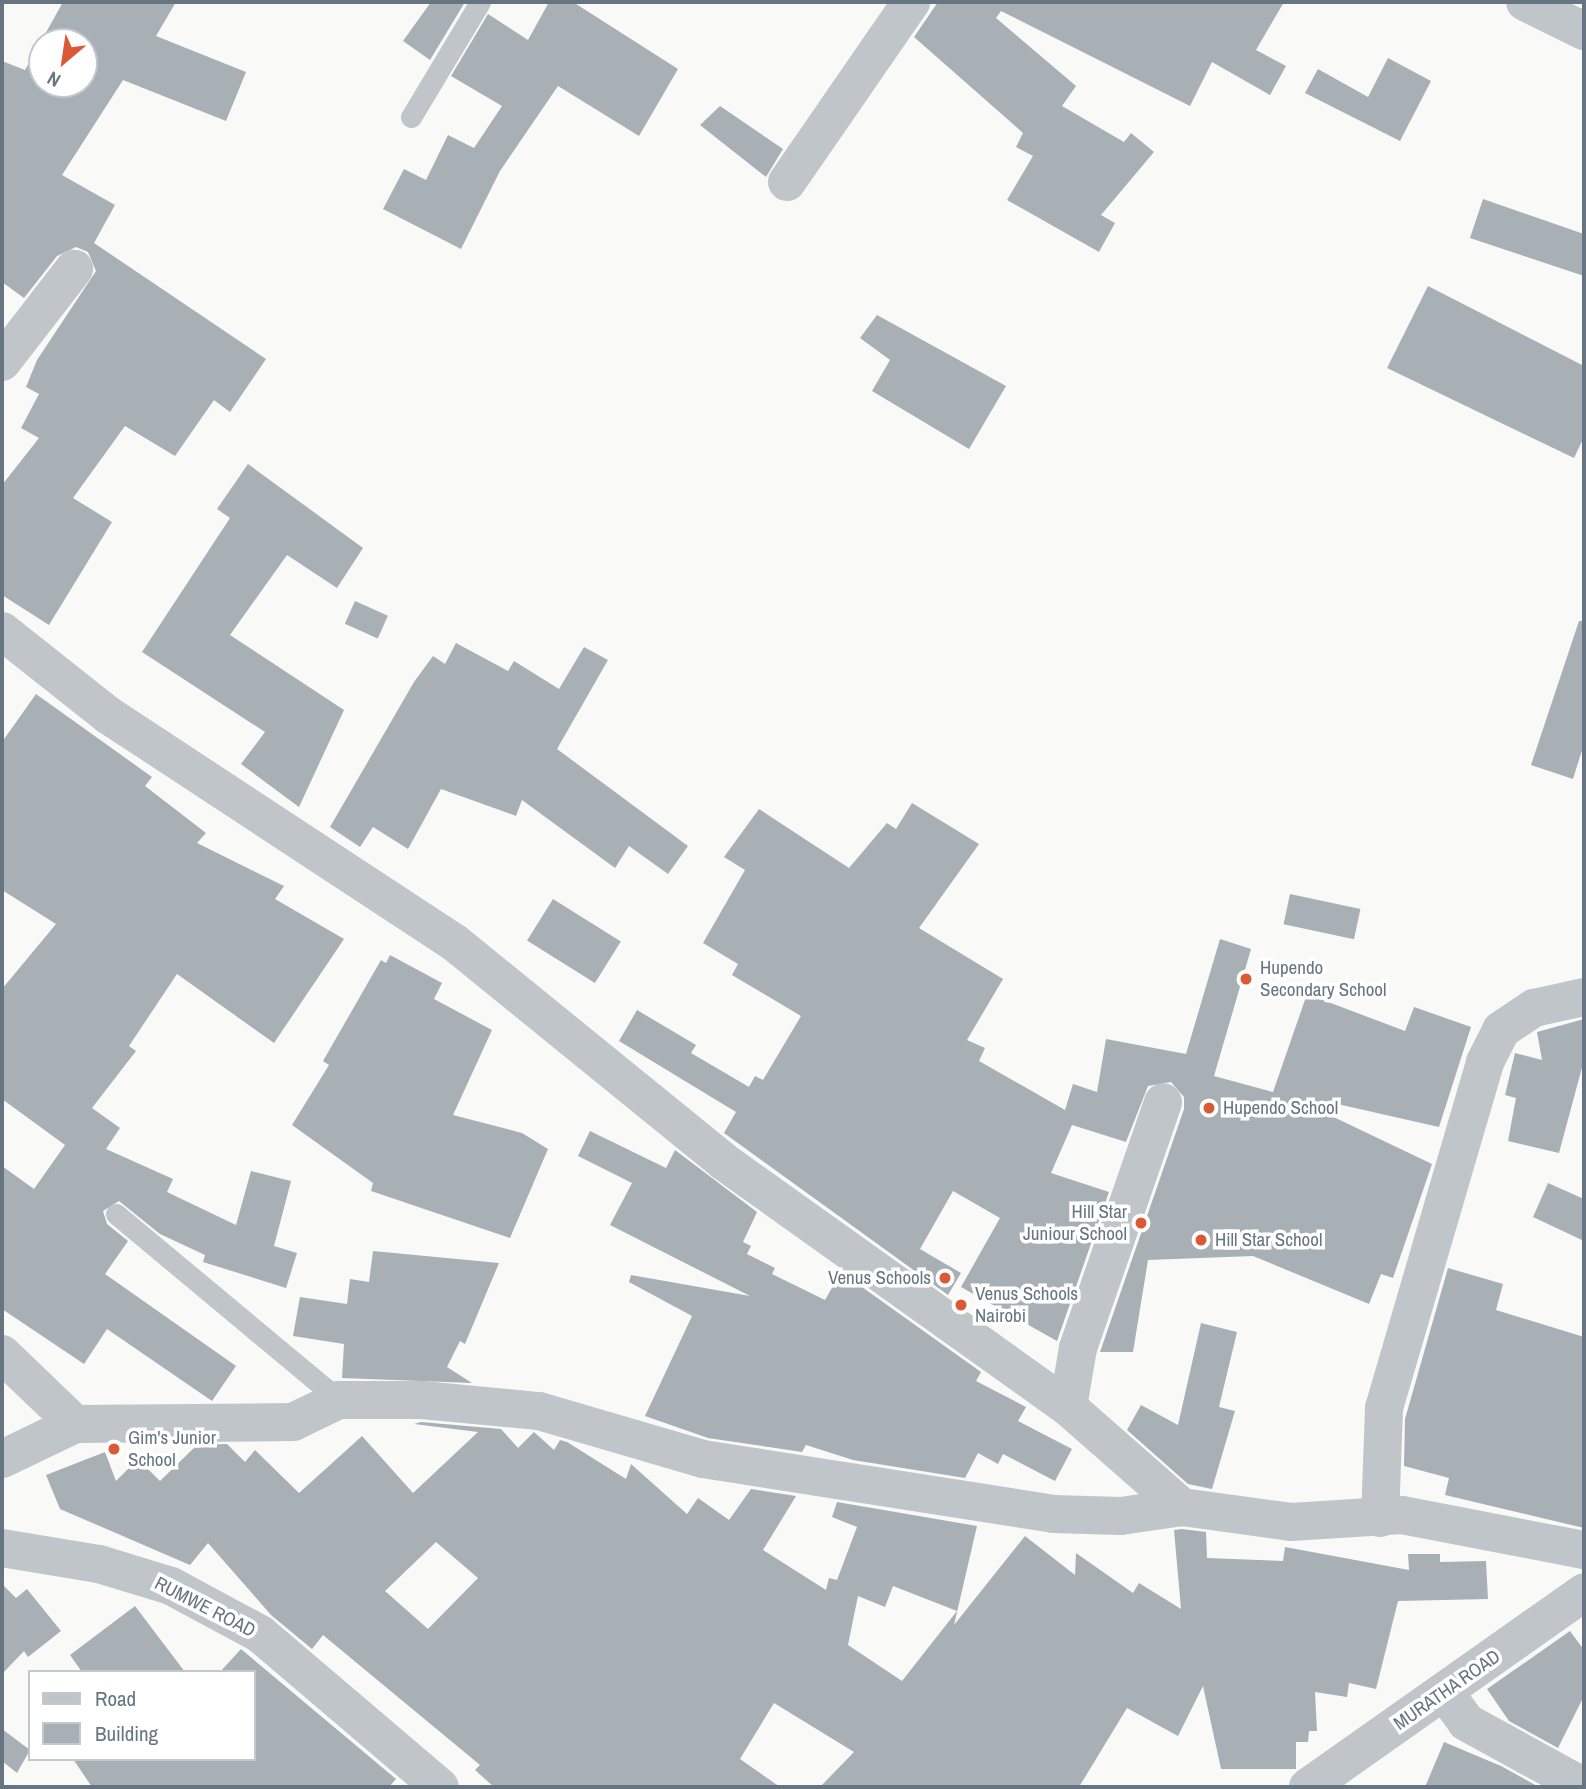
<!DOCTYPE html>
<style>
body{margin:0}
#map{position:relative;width:1586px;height:1789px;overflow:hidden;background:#f9f9f7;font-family:"Archivo Narrow",sans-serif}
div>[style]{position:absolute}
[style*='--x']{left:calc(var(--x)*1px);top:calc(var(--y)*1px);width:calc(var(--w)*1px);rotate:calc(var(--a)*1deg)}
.building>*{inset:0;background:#a8b0b6;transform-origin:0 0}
.service>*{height:21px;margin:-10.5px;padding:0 10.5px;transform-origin:10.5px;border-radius:10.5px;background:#c0c5c9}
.minor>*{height:38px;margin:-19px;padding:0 19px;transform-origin:19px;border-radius:19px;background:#c0c5c9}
.dots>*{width:19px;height:19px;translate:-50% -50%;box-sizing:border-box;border:4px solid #fff;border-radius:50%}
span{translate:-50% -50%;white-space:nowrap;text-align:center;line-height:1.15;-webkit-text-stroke:7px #fff;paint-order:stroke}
.poi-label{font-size:19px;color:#667581}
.left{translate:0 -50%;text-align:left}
.right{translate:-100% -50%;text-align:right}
.street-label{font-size:19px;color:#667581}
.frame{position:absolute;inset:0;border:4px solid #667581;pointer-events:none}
.legend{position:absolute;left:28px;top:1670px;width:228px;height:91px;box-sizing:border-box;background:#fff;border:2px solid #c2c8cd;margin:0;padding:9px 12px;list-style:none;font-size:21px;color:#667581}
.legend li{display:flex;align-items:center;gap:14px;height:35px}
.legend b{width:35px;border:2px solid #c2c8cd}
.north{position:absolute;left:28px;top:28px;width:70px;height:70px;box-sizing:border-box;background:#fff;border:2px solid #c2c8cd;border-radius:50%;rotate:209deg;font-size:19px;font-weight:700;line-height:28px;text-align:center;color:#667581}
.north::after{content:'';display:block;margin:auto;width:24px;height:32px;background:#dc5935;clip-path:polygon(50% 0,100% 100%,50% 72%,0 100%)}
</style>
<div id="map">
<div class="building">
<div style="clip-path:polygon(evenodd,63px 2px,176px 2px,156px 36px,246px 72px,226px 121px,123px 80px,62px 175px,115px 205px,94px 243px,266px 359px,230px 412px,214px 400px,175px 456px,125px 426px,73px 498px,112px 522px,49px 625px,2px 595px,2px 485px,39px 438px,21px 428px,39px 394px,26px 387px,37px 360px,96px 271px,88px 252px,76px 247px,57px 256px,24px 298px,2px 282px,2px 61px,25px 70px,63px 2px,42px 42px,84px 42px,84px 84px,42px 84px,42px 42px)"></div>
<div style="clip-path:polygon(431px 2px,465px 2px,430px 60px,403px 41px)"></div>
<div style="clip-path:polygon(549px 2px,573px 2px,678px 69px,639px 136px,558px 86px,500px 171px,461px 249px,383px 209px,404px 169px,426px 180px,448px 135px,474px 148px,502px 106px,451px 76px,488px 14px,528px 40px)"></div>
<div style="clip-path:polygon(938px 2px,1284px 2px,1256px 50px,1286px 66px,1270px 95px,1212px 62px,1190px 106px,1001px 11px,996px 18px,1076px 86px,1062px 106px,1124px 142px,1131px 133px,1154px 152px,1101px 215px,1115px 223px,1099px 252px,1007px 200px,1033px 156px,1016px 147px,1023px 133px,914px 37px)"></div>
<div style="clip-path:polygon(1388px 58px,1431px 81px,1400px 141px,1305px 93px,1318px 69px,1368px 97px)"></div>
<div style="clip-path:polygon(720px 106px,783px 149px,766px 177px,700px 125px)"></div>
<div style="clip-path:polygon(1483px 199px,1584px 234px,1584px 276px,1470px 238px)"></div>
<div style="clip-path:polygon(1428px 286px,1584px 366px,1584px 437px,1574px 458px,1387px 368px)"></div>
<div style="clip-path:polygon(877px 315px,1006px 386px,969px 449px,872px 391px,890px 360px,860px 338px)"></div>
<div style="clip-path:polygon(248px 464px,363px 548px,337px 588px,287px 555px,230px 635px,344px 710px,299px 807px,241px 764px,265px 732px,142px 652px,230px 518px,217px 509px)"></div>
<div style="left:355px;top:601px;width:36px;height:25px;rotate:24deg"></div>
<div style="clip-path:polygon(1579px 621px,1584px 621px,1584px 744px,1573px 779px,1531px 765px)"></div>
<div style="clip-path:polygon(456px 643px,508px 671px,514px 661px,559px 689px,584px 647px,608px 660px,557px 749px,688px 846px,668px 874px,629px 846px,615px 868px,522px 800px,516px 816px,441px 789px,408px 849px,373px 827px,360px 847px,330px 827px,414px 682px,433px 656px,445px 664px)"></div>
<div style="clip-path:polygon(36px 694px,152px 777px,145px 786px,206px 833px,197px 843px,284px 886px,275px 899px,344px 939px,274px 1043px,177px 974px,129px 1046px,136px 1051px,92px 1108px,120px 1128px,106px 1149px,173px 1179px,167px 1192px,236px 1225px,251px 1171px,291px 1181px,274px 1246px,297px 1253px,286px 1288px,203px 1262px,205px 1255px,160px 1234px,119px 1201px,103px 1211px,107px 1224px,128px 1241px,105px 1274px,236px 1366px,212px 1401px,107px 1329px,84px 1364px,2px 1309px,2px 1166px,34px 1189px,65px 1145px,2px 1099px,2px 989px,56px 924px,2px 890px,2px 742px)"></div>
<div style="clip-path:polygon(912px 803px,979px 844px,919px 928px,1003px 979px,967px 1040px,985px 1048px,979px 1061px,1065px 1110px,1073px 1084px,1097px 1092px,1106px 1039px,1186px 1054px,1220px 939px,1251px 949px,1214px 1076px,1273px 1092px,1307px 994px,1405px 1031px,1414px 1007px,1471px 1027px,1439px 1127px,1324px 1101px,1321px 1111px,1432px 1164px,1393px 1278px,1381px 1274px,1369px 1304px,1253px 1256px,1148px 1260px,1133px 1352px,1100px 1352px,1184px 1109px,1184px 1097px,1171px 1082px,1148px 1086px,1126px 1142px,1072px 1125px,1051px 1173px,1109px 1192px,1057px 1341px,961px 1287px,1000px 1218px,953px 1191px,920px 1249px,961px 1273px,948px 1295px,724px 1133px,736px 1112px,619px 1041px,637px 1010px,696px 1045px,691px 1053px,749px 1087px,755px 1076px,763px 1080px,801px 1016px,732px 975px,738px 964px,703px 943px,745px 870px,724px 857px,759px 809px,849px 868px,887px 823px,896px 829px)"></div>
<div style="left:1290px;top:894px;width:72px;height:31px;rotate:12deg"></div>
<div style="left:553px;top:899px;width:80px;height:49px;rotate:32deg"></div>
<div style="clip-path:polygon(390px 955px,442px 983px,434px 999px,492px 1030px,453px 1115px,522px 1133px,548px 1149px,510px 1238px,371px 1191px,373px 1183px,292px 1125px,329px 1065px,323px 1061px,381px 960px,386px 963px)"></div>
<div style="clip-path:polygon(1584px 1019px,1584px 1060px,1559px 1153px,1508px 1141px,1516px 1098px,1505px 1095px,1515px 1053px,1542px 1060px,1537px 1032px)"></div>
<div style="clip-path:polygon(590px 1131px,666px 1168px,675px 1150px,757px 1212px,743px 1242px,751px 1246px,747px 1254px,775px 1268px,772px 1274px,825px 1300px,841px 1272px,981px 1372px,976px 1381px,1026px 1407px,1018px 1421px,1072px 1449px,1055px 1481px,1003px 1454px,998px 1464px,978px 1453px,965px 1478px,853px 1460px,806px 1445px,802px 1452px,708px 1438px,645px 1416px,692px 1316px,629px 1282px,631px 1275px,750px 1296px,610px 1225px,632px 1183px,578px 1156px)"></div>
<div style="clip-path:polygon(1548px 1183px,1584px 1199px,1584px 1241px,1533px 1217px)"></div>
<div style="clip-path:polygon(373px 1251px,499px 1263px,465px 1344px,460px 1341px,447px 1367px,472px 1383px,342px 1378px,344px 1344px,293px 1336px,300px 1297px,347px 1304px,350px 1279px,369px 1282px)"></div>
<div style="clip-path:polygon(1448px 1268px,1503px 1284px,1496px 1310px,1584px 1337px,1584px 1528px,1445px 1495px,1449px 1478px,1404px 1466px,1405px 1419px)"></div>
<div style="clip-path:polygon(1201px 1323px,1237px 1332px,1219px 1407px,1235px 1411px,1212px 1489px,1188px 1484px,1127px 1430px,1141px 1405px,1178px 1425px)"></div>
<div style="clip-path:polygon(evenodd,421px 1422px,501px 1429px,518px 1448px,534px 1432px,554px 1450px,560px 1440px,567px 1442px,626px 1479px,631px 1464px,687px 1514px,698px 1498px,729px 1520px,751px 1489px,796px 1496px,763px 1550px,826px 1590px,829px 1578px,837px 1580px,857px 1527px,832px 1517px,837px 1502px,977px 1526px,954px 1625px,1025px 1536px,1075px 1575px,1076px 1553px,1133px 1593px,1139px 1583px,1181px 1609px,1174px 1530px,1182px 1529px,1206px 1532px,1207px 1558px,1283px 1561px,1285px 1547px,1409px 1570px,1408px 1554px,1440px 1554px,1440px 1562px,1486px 1561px,1488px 1599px,1398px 1601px,1376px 1689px,1349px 1683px,1347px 1697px,1315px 1692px,1317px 1731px,1309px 1731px,1308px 1742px,1296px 1742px,1296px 1769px,1221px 1769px,1203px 1686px,1178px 1736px,1127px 1708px,1079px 1787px,820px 1787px,854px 1752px,774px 1703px,740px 1759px,780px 1787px,494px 1787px,475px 1770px,480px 1765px,323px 1635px,312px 1649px,271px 1615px,208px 1543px,190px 1565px,60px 1509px,46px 1475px,105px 1452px,116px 1481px,138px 1459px,160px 1481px,197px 1445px,227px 1444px,245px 1462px,255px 1450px,299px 1493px,362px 1436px,413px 1493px,478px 1432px,414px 1424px,421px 1422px,436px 1542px,478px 1578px,428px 1629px,385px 1591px,436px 1542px,421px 1422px,893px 1586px,957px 1611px,902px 1681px,848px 1645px,858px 1596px,885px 1607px,893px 1586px)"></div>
<div style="clip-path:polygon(2px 1584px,16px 1598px,27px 1589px,61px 1631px,28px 1657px,24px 1651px,2px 1674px)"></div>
<div style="clip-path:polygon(135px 1606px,185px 1672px,82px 1672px,70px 1655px)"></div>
<div style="clip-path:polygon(1570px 1631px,1584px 1650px,1584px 1696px,1558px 1748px,1509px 1721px,1487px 1689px)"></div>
<div style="clip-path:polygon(241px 1649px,396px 1779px,389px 1787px,92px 1787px,73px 1759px,254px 1759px,254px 1672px,220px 1672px)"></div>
<div style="clip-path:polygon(2px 1729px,30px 1750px,17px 1773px,2px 1761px)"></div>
<div style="clip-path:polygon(1444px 1742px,1501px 1766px,1539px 1787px,1425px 1787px)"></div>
</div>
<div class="service">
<div style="--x:411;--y:117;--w:134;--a:-59"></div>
<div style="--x:116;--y:1214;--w:290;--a:39.8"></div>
</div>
<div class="minor">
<div style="--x:1525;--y:2;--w:66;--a:26.2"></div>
<div style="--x:787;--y:182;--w:219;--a:-55.4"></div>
<div style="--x:2;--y:362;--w:118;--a:-52.3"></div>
<div style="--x:2;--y:631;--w:135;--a:38.4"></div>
<div style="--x:108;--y:715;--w:415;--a:33.3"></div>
<div style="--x:455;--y:943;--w:345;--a:39.1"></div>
<div style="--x:723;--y:1161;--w:424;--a:35.5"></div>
<div style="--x:1068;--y:1407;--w:152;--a:41.3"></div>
<div style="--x:2;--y:1354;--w:101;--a:43.8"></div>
<div style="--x:1068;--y:1407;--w:60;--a:-80.4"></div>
<div style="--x:1078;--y:1348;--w:260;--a:-70.9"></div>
<div style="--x:2;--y:1459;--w:81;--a:-25.6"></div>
<div style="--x:75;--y:1424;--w:218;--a:-0.5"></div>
<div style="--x:293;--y:1422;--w:51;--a:-25.6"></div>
<div style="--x:339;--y:1400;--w:83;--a:0"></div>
<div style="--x:422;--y:1400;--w:118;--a:5.4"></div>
<div style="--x:539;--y:1411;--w:171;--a:16.3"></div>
<div style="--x:703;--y:1459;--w:354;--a:8.9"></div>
<div style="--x:1053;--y:1514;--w:68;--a:1.7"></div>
<div style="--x:1121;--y:1516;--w:62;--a:-8.4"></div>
<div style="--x:1182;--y:1507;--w:110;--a:7.8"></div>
<div style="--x:1291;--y:1522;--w:111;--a:-3.6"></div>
<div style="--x:1402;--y:1515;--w:185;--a:10.9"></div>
<div style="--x:1380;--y:1518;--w:110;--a:-87.9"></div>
<div style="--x:1384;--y:1408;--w:360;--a:-73.7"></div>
<div style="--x:1485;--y:1062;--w:36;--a:-63"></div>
<div style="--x:1501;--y:1030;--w:40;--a:-34"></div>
<div style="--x:1534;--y:1008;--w:51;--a:-12.4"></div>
<div style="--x:2;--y:1548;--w:98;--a:9.4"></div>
<div style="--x:99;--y:1564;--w:75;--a:17"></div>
<div style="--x:171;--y:1586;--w:101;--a:28.3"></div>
<div style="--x:260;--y:1634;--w:236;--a:40.4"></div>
<div style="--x:1446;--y:1694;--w:34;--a:54"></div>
<div style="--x:1466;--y:1722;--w:135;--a:28.8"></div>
<div style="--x:1308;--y:1787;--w:338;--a:-35.2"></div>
</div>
<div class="dots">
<div style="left:1246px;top:979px;background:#dc5935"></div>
<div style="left:1209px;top:1108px;background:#dc5935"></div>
<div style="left:1141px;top:1223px;background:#dc5935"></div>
<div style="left:1201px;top:1240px;background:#dc5935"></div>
<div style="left:945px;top:1278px;background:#dc5935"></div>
<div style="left:961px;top:1305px;background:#dc5935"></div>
<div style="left:114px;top:1449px;background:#dc5935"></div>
</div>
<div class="poi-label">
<span class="left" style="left:1260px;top:979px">Hupendo<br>Secondary School</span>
<span class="left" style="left:1223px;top:1108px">Hupendo School</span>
<span class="right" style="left:1127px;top:1223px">Hill Star<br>Juniour School</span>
<span class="left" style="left:1215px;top:1240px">Hill Star School</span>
<span class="right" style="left:931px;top:1278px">Venus Schools</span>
<span class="left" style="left:975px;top:1305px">Venus Schools<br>Nairobi</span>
<span class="left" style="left:128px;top:1449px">Gim's Junior<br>School</span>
</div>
<div class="street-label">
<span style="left:205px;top:1607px;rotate:27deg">RUMWE ROAD</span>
<span style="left:1447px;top:1690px;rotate:-35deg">MURATHA ROAD</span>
</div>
<div class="frame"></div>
<ul class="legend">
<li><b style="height:9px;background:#c0c5c9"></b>Road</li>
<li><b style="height:19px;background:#a8b0b6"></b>Building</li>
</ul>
<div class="north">N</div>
</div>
